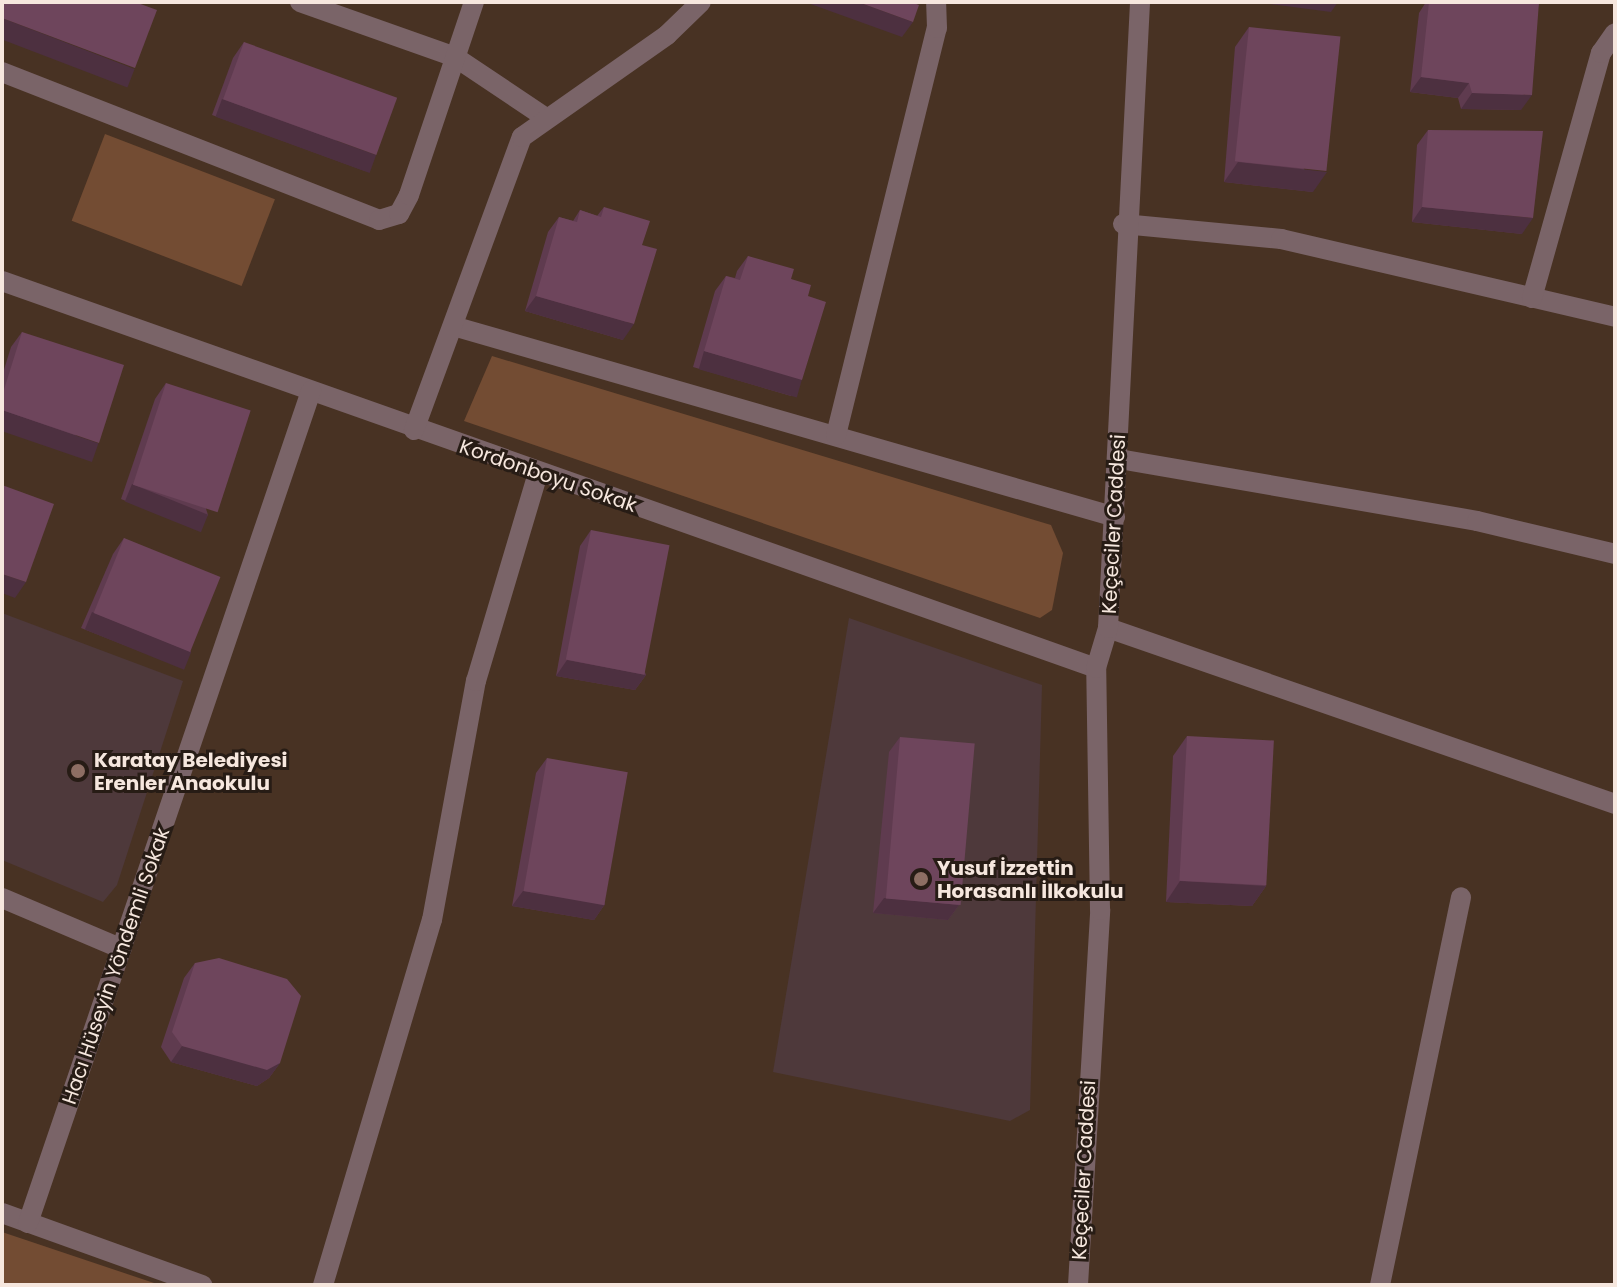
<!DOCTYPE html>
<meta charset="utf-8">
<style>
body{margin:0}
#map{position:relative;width:1617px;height:1287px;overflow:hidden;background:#483223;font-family:Poppins,sans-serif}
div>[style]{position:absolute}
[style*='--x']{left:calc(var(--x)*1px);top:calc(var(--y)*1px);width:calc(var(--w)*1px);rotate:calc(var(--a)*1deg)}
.education>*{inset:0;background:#4e393b}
.green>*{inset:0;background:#734c33;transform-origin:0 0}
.minor>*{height:20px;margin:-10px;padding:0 10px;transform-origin:10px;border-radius:10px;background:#7a6468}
.tertiary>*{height:20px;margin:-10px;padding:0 10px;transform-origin:10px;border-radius:10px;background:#7a6468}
.wall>*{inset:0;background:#5f3b4f}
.shaded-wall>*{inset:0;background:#4d3040;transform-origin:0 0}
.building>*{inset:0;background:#6e455c;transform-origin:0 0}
.dots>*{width:22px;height:22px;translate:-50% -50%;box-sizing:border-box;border:4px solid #271c15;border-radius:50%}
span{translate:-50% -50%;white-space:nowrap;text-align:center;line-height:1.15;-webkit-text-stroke:6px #271c15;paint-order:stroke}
.street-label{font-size:20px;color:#f6e7de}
.poi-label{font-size:20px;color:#f6e7de;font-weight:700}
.left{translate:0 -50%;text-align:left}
.frame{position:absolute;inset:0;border:4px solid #f6e7de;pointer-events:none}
</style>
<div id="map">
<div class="education">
<div style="clip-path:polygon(2px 613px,183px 681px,117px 885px,103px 902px,2px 860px)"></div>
<div style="clip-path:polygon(849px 618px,1042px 685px,1030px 1110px,1010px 1121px,773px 1072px)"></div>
</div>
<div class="green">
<div style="left:105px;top:134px;width:182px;height:93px;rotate:21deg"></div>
<div style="clip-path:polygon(492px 356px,1051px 525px,1063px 553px,1052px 610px,1040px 618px,464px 421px)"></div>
<div style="clip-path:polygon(2px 1232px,160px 1285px,2px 1285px)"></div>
</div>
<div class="minor">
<div style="--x:300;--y:2;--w:164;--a:19.5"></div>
<div style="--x:455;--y:57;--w:106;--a:33.8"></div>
<div style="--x:2;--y:72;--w:405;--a:21.4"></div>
<div style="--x:379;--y:220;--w:21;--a:-17"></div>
<div style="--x:399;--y:214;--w:21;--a:-62"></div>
<div style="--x:409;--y:195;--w:204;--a:-71.4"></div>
<div style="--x:1123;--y:224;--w:159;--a:5.4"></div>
<div style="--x:1281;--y:239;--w:343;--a:13.1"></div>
<div style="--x:2;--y:281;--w:1160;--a:19.48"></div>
<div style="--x:1532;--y:298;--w:255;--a:-74.3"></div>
<div style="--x:1601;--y:53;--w:24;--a:-55"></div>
<div style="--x:453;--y:326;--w:689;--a:16.09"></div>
<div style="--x:414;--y:430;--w:312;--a:-69.8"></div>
<div style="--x:522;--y:137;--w:177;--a:-35.1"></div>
<div style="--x:667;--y:35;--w:47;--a:-44.1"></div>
<div style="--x:836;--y:435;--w:419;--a:-76.1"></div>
<div style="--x:937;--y:28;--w:26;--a:-92"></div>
<div style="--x:1119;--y:459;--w:363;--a:9.8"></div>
<div style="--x:1477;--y:521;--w:142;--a:13.4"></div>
<div style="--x:1108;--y:628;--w:537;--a:19.14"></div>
<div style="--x:2;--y:898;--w:130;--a:23"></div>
<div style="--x:2;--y:1213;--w:213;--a:19.8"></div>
<div style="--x:28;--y:1223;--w:879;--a:-71.21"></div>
<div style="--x:323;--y:1285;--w:381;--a:-73.4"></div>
<div style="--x:432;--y:920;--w:243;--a:-79.6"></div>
<div style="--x:476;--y:681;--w:217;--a:-73.4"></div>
<div style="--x:1380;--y:1285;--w:396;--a:-78.2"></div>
</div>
<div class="tertiary">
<div style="--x:1078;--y:1285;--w:376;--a:-86.6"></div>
<div style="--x:1100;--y:910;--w:242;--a:-90.9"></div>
<div style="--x:1096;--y:668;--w:42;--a:-73.3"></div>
<div style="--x:1108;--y:628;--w:627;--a:-87.07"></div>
</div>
<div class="wall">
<div style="clip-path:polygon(1426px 2px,1539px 2px,1521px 110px,1461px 109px,1458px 98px,1410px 92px,1419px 13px)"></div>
<div style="clip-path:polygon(1249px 27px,1313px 192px,1224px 182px,1235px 47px)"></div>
<div style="clip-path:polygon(244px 42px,365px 171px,212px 115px,233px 58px)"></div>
<div style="clip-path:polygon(1428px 130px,1522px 234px,1412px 222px,1417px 145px)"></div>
<div style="clip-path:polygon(604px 207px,642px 245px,623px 340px,525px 311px,548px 232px,559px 217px,573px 221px,580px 210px,597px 216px)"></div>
<div style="clip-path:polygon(748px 256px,791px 279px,808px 296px,791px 396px,693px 367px,715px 291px,726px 276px,735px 278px,737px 271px)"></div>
<div style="clip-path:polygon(22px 332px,88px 459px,2px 430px,2px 376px,11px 347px)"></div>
<div style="clip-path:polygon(166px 383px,208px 515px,197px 530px,121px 499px,155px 399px)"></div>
<div style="clip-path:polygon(591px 530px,646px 675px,635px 690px,556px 676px,580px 546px)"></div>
<div style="clip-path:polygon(124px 538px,191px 652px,180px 667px,81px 628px,113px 554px)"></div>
<div style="clip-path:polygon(1187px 736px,1266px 886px,1252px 906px,1166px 902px,1173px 756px)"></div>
<div style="clip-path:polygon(900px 737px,959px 905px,948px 920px,873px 913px,889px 752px)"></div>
<div style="clip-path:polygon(547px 758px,605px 904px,594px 920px,512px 906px,536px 773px)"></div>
<div style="clip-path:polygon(195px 963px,280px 1063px,269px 1078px,257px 1086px,171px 1062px,161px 1047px,184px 978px)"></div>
</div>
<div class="shaded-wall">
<div style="clip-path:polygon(805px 2px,858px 2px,913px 22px,902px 37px)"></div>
<div style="clip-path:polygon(1254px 2px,1338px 2px,1331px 12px)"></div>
<div style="left:2px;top:18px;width:142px;height:20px;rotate:21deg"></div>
<div style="clip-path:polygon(1421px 77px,1469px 83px,1458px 98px,1410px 92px)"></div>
<div style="clip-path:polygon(1472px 93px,1532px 95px,1521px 110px,1461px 109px)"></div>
<div style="left:222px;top:99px;width:164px;height:19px;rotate:20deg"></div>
<div style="clip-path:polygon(1238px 162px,1327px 172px,1313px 192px,1224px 182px)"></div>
<div style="clip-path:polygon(1422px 207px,1533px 218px,1522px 234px,1412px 222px)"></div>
<div style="clip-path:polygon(536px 296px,634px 324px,623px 340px,525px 311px)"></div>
<div style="left:704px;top:351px;width:102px;height:19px;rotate:16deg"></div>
<div style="left:2px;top:410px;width:102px;height:20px;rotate:19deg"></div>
<div style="left:132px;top:484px;width:82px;height:19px;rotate:22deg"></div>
<div style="clip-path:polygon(2px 574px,26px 582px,15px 598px,2px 593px)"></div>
<div style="left:92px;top:612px;width:107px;height:19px;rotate:22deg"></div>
<div style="clip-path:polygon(567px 660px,646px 675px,635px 690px,556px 676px)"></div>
<div style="clip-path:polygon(1180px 881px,1266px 886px,1252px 906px,1166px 902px)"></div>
<div style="clip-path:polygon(523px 891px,605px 904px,594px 920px,512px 906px)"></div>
<div style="clip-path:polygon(884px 898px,959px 905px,948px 920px,873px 913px)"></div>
<div style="clip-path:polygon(182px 1046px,280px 1063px,269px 1078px,257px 1086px,171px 1062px)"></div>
</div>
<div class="building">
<div style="clip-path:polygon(2px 2px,135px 2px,157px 10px,135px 68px,2px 18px)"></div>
<div style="clip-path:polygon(858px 2px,911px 2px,919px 5px,913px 22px)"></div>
<div style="clip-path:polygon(1429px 2px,1539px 2px,1532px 95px,1472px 93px,1469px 83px,1421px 77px)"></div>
<div style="left:1249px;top:27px;width:92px;height:135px;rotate:6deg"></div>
<div style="left:244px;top:42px;width:163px;height:61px;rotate:20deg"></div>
<div style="clip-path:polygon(1428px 130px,1543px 131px,1533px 218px,1422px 207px)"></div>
<div style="clip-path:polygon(604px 207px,650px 221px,642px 245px,657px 249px,634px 324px,536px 296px,559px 217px,577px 222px,580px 210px,601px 217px)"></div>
<div style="clip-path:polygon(748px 256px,794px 269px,791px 279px,811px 285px,808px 296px,826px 302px,802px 380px,704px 351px,726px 276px,740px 280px)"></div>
<div style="clip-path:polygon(22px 332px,124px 365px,99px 443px,2px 410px,2px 396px)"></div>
<div style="left:166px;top:383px;width:89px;height:107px;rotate:18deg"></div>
<div style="clip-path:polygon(2px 485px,54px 504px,26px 582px,2px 574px)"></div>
<div style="left:591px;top:530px;width:80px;height:132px;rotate:11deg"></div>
<div style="left:124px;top:538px;width:104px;height:81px;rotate:22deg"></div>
<div style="left:1187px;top:736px;width:87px;height:145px;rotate:3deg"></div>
<div style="left:900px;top:737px;width:75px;height:162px;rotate:5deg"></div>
<div style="left:547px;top:758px;width:82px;height:135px;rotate:10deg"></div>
<div style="clip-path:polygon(219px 958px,287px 979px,301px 996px,280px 1063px,267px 1070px,182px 1046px,172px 1032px,195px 963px)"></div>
</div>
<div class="dots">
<div style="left:78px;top:771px;background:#8d6e63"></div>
<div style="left:921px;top:879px;background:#8d6e63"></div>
</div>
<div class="street-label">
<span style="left:548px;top:476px;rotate:19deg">Kordonboyu Sokak</span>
<span style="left:1114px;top:524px;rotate:-87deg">Keçeciler Caddesi</span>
<span style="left:116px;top:966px;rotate:-71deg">Hacı Hüseyin Yöndemli Sokak</span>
<span style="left:1084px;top:1170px;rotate:-87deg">Keçeciler Caddesi</span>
</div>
<div class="poi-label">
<span class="left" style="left:94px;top:772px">Karatay Belediyesi<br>Erenler Anaokulu</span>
<span class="left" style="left:937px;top:880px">Yusuf İzzettin<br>Horasanlı İlkokulu</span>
</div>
<div class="frame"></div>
</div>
